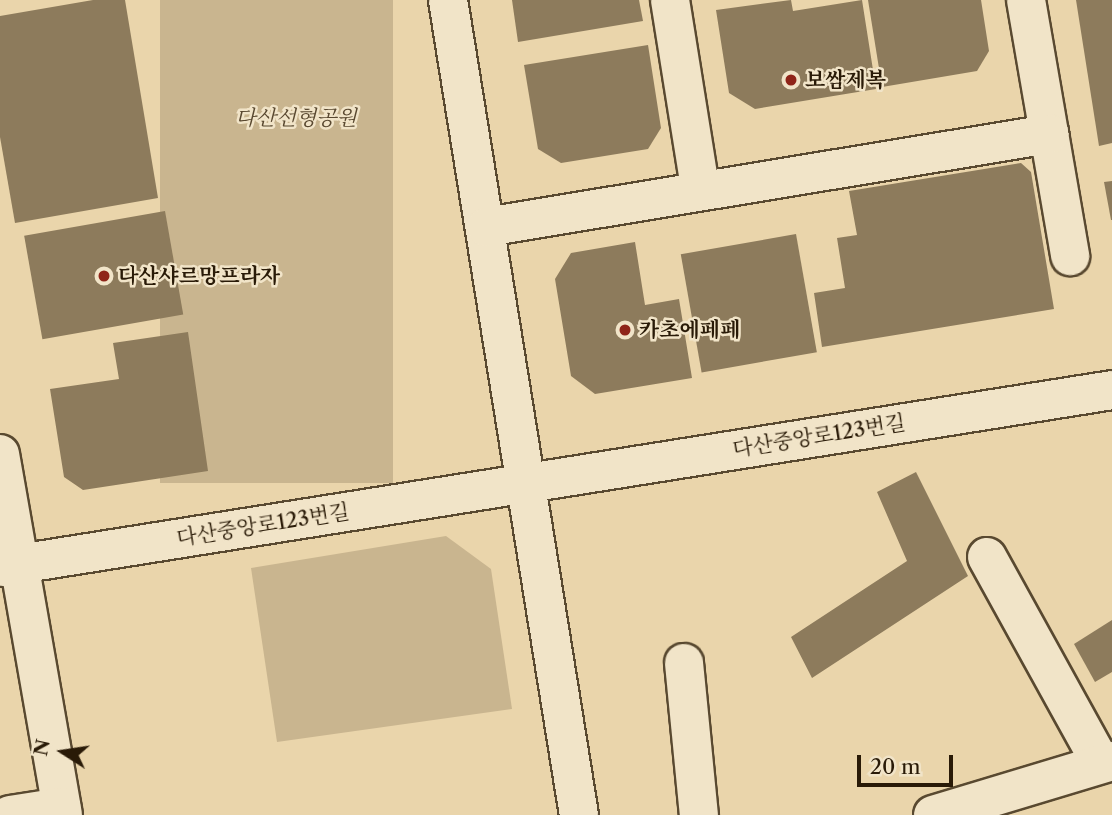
<!DOCTYPE html>
<meta charset="utf-8">
<style>
body{margin:0}
#map{position:relative;width:1112px;height:815px;overflow:hidden;background:#ead5ab;font-family:"Libre Caslon Text","Noto Serif KR",serif}
div>[style]{position:absolute}
[style*='--x']{left:calc(var(--x)*1px);top:calc(var(--y)*1px);width:calc(var(--w)*1px);rotate:calc(var(--a)*1deg)}
.green>*{inset:0;background:#c9b58f;transform-origin:0 0}
.building>*{inset:0;background:#8d7b5c;transform-origin:0 0}
.roads{filter:drop-shadow(2px 0 #594930) drop-shadow(-2px 0 #594930) drop-shadow(0 2px #594930) drop-shadow(0 -2px #594930)}
.minor>*{height:38px;margin:-19px;padding:0 19px;transform-origin:19px;border-radius:19px;background:#f1e4c8}
.dots>*{width:19px;height:19px;translate:-50% -50%;box-sizing:border-box;border:4px solid #f1e4c8;border-radius:50%}
span{translate:-50% -50%;white-space:nowrap;text-align:center;line-height:1.15;-webkit-text-stroke:5px #f1e4c8;paint-order:stroke}
.poi-label{font-size:21px;color:#291a07;font-weight:700}
.left{translate:0 -50%;text-align:left}
.park-label{font-size:21px;color:#594830;font-style:italic}
.street-label{font-size:21px;color:#291a07}
.north{position:absolute;left:28px;top:717px;width:70px;height:70px;-webkit-text-stroke:5px #f1e4c8;paint-order:stroke;rotate:282deg;font-size:19px;font-weight:700;line-height:28px;text-align:center;color:#291a07}
.north::after{content:'';display:block;margin:auto;width:24px;height:32px;background:#291a07;clip-path:polygon(50% 0,100% 100%,50% 72%,0 100%)}
.scale{position:absolute;left:857px;top:755px;width:96px;height:32px;box-sizing:border-box;border:4px solid #291a07;border-top:0;padding-left:9px;font-size:21px;line-height:24px;white-space:nowrap;color:#291a07;-webkit-text-stroke:5px #f1e4c8;paint-order:stroke}
</style>
<div id="map">
<div class="green">
<div style="left:160px;top:0;width:233px;height:483px"></div>
<div style="clip-path:polygon(446px 536px,491px 569px,512px 709px,277px 742px,251px 568px)"></div>
</div>
<div class="building">
<div style="clip-path:polygon(93px 0,125px 0,158px 198px,15px 223px,0 137px,0 16px)"></div>
<div style="clip-path:polygon(512px 0,639px 0,643px 21px,518px 42px)"></div>
<div style="clip-path:polygon(791px 0,793px 11px,862px 0,876px 89px,755px 109px,729px 93px,716px 10px)"></div>
<div style="clip-path:polygon(868px 0,981px 0,989px 51px,977px 71px,882px 87px)"></div>
<div style="clip-path:polygon(1076px 0,1112px 0,1112px 143px,1099px 146px)"></div>
<div style="clip-path:polygon(648px 45px,661px 128px,648px 149px,561px 163px,538px 149px,524px 65px)"></div>
<div style="clip-path:polygon(1021px 163px,1031px 172px,1054px 309px,822px 347px,814px 293px,845px 288px,837px 238px,857px 235px,849px 191px)"></div>
<div style="clip-path:polygon(1112px 181px,1112px 220px,1111px 220px,1104px 182px)"></div>
<div style="left:165px;top:211px;width:105px;height:143px;rotate:80deg"></div>
<div style="left:796px;top:234px;width:120px;height:117px;rotate:80deg"></div>
<div style="clip-path:polygon(635px 242px,645px 305px,679px 299px,692px 378px,595px 394px,571px 376px,555px 279px,571px 253px)"></div>
<div style="clip-path:polygon(188px 332px,208px 471px,83px 490px,64px 477px,50px 389px,119px 379px,113px 343px)"></div>
<div style="clip-path:polygon(916px 472px,968px 576px,812px 678px,791px 637px,907px 561px,877px 492px)"></div>
<div style="clip-path:polygon(1112px 620px,1112px 672px,1095px 682px,1074px 644px)"></div>
</div>
<div class="roads">
<div class="minor">
<div style="--x:448;--y:0;--w:825;--a:80.87"></div>
<div style="--x:670;--y:0;--w:189;--a:80.9"></div>
<div style="--x:1026;--y:0;--w:260;--a:80.2"></div>
<div style="--x:486;--y:227;--w:571;--a:-9.38"></div>
<div style="--x:0;--y:454;--w:366;--a:80.1"></div>
<div style="--x:987;--y:557;--w:232;--a:61.1"></div>
<div style="--x:0;--y:567;--w:1126;--a:-9.04"></div>
<div style="--x:684;--y:663;--w:153;--a:84.4"></div>
<div style="--x:10;--y:815;--w:52;--a:-8.9"></div>
<div style="--x:933;--y:815;--w:187;--a:-16.8"></div>
</div>
</div>
<div class="dots">
<div style="left:791px;top:80px;background:#8f2418"></div>
<div style="left:104px;top:276px;background:#8f2418"></div>
<div style="left:625px;top:330px;background:#8f2418"></div>
</div>
<div class="poi-label">
<span class="left" style="left:805px;top:80px">보쌈제복</span>
<span class="left" style="left:118px;top:276px">다산샤르망프라자</span>
<span class="left" style="left:639px;top:330px">카초에페페</span>
</div>
<div class="park-label">
<span style="left:296px;top:118px">다산선형공원</span>
</div>
<div class="street-label">
<span style="left:819px;top:436px;rotate:-9deg">다산중앙로123번길</span>
<span style="left:263px;top:525px;rotate:-9deg">다산중앙로123번길</span>
</div>
<div class="north">N</div>
<div class="scale">20 m</div>
</div>
